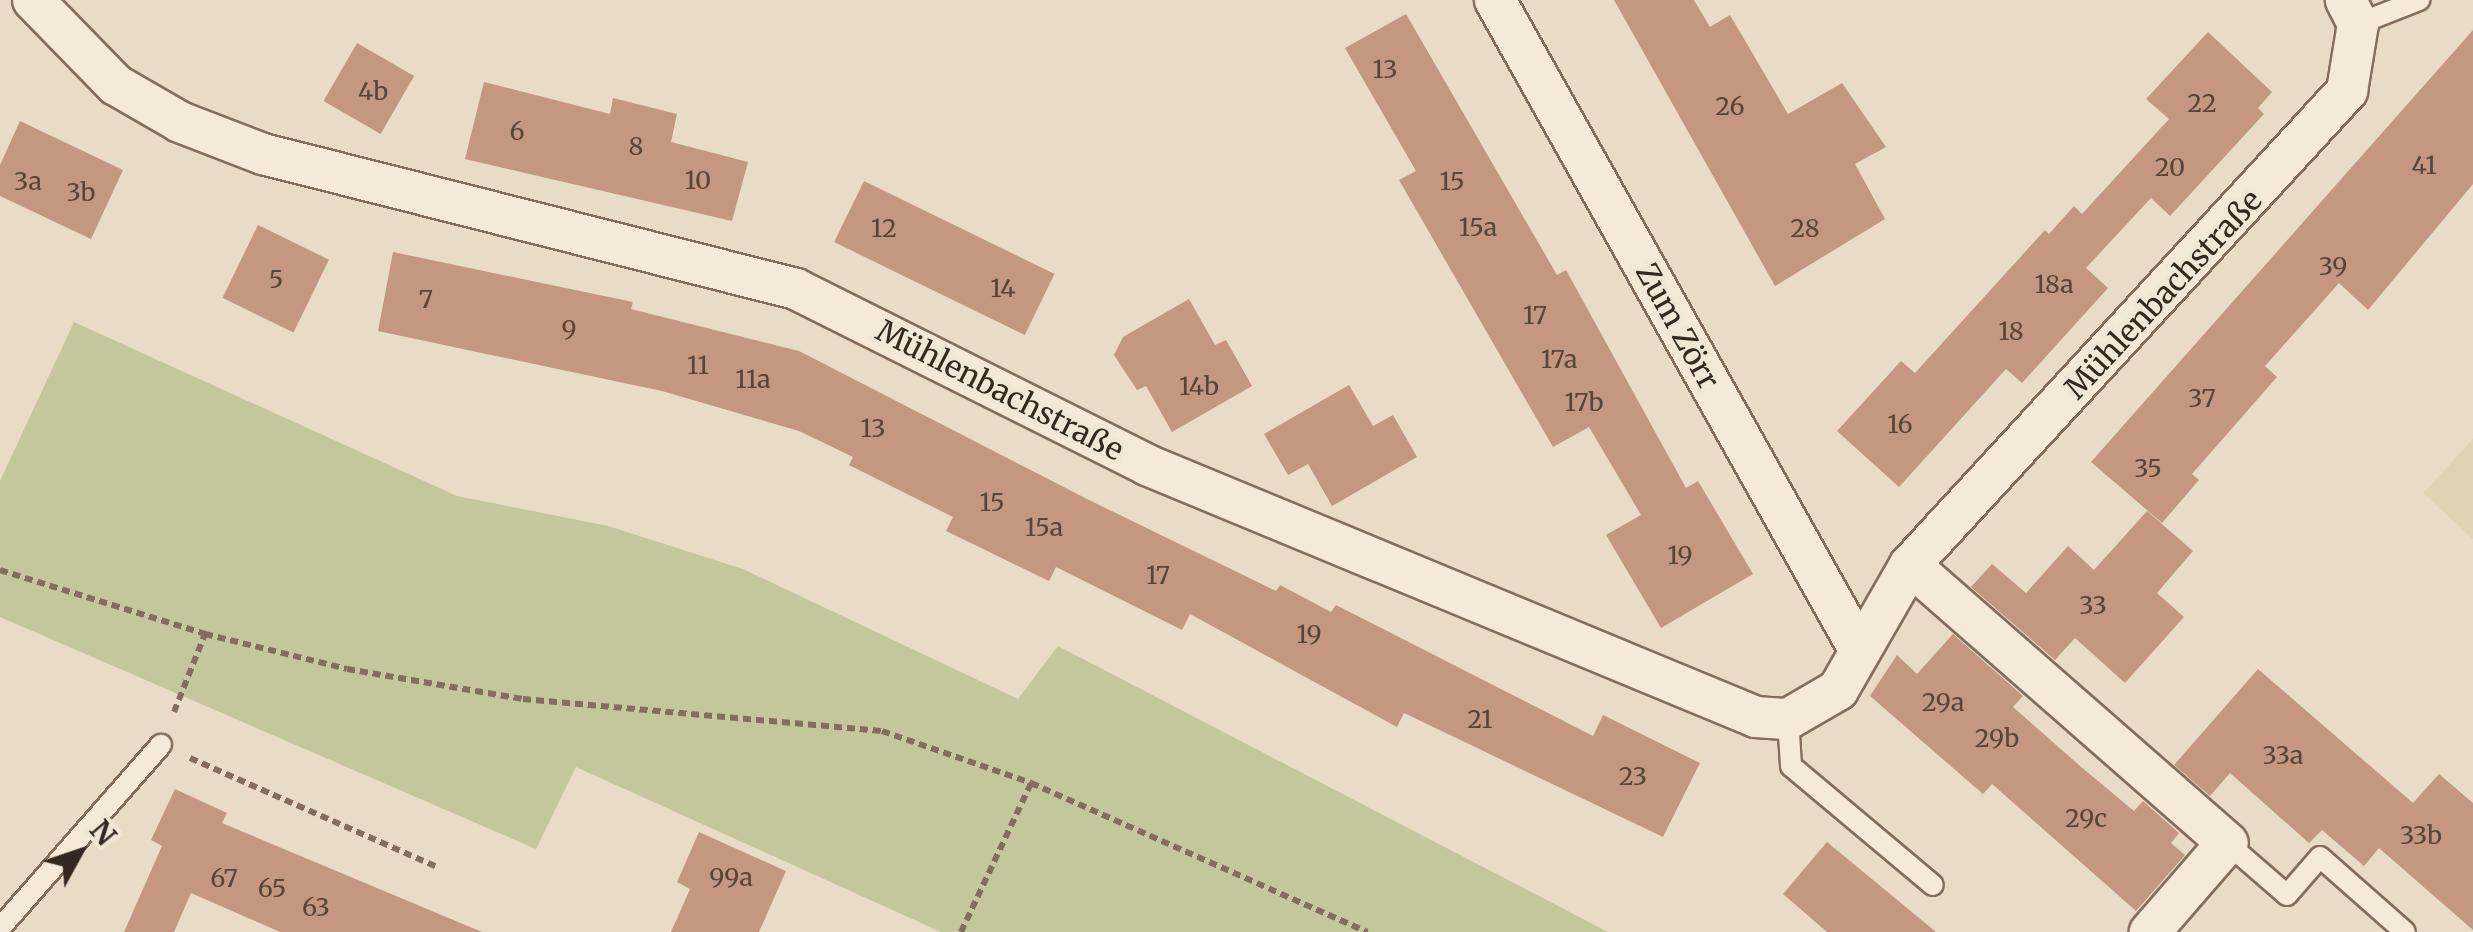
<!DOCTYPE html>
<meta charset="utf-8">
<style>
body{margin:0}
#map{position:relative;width:2473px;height:932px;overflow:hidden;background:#e9dcc6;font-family:Merriweather,serif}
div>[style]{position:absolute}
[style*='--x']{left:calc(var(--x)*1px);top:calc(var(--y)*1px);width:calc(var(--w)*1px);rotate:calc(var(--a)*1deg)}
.farmland>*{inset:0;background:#ded4b4}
.green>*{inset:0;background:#c4c69b}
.building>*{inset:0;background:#c39780;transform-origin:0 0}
.path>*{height:6px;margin-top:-3px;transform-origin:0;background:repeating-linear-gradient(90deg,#836e5e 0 8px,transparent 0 13px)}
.roads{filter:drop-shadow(2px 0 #836e5e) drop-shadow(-2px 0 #836e5e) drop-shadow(0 2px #836e5e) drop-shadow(0 -2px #836e5e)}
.lane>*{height:20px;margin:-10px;padding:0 10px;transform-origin:10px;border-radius:10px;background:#f5ead8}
.street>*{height:40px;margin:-20px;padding:0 20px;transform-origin:20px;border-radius:20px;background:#f5ead8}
span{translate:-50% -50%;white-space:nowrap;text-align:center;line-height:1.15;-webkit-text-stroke:9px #f1e7d5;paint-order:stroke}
.number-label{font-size:25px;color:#584438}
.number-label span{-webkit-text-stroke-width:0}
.street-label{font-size:30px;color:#342820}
.north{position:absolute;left:30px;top:802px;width:100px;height:100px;-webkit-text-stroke:8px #f1e7d5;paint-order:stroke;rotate:50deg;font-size:28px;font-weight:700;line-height:40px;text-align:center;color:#342820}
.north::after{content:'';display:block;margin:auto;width:35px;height:45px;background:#342820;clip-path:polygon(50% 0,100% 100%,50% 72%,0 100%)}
</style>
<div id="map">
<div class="farmland">
<div style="clip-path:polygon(2473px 439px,2473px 539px,2423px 493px)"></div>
</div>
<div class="green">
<div style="clip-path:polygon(74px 322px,457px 496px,608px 526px,743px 569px,1018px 699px,1058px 646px,1608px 932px,941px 932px,576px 767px,536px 849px,0 617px,0 481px)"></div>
</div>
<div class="building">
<div style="clip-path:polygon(1614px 0,1694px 0,1710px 27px,1730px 15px,1788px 114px,1842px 83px,1886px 147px,1855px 164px,1885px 219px,1775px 286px)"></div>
<div style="clip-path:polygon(1406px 14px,1557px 275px,1566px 270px,1686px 488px,1698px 481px,1753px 574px,1661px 628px,1606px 535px,1641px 515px,1589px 427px,1553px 447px,1399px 180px,1416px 171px,1345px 48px)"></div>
<div style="clip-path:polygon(2473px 30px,2473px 184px,2368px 310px,2339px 283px,2265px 366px,2277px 377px,2192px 474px,2199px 480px,2162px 523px,2091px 462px)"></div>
<div style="clip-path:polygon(2208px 32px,2272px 92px,2258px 108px,2264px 114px,2170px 216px,2151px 198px,2086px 268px,2108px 288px,2022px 383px,2006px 369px,1899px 487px,1837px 431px,1901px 361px,1915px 373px,2045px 230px,2049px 234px,2074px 206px,2082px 214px,2169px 119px,2146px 99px)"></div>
<div style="left:357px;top:43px;width:66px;height:67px;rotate:30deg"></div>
<div style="clip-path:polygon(484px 82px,610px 114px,613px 98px,677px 114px,671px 142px,748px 162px,732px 221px,465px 159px)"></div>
<div style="clip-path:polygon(20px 121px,123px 170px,91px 239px,0 196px,0 165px)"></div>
<div style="left:864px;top:181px;width:212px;height:68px;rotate:26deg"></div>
<div style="left:258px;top:225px;width:79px;height:81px;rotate:26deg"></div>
<div style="clip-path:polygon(393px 252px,633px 302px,631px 309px,799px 351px,1089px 500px,1276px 591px,1280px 585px,1331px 612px,1336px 605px,1593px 736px,1603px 715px,1700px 763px,1663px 837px,1404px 713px,1397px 727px,1190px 614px,1182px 630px,1056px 567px,1049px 581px,946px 531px,953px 517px,849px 465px,853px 457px,799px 431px,662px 391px,378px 331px)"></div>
<div style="clip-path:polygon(1189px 299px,1215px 345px,1226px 340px,1252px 386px,1172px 432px,1146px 386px,1137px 390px,1114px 355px,1123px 337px)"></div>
<div style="clip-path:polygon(1349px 385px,1373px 426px,1393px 415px,1417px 457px,1332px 506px,1308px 464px,1288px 475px,1264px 434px)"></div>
<div style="clip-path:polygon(2147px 511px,2193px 551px,2157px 593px,2184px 617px,2125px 683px,2075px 638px,2055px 660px,1971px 587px,1992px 564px,2026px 593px,2068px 546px,2094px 570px)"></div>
<div style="clip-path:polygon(1953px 634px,2023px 696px,2013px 707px,2080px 766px,2134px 811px,2143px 801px,2179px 833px,2171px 843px,2185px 855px,2136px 911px,1992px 784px,1983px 794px,1870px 696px,1897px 655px,1917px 674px)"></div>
<div style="clip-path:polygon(2258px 669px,2413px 803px,2439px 774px,2473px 803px,2473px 930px,2379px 848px,2364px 866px,2322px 830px,2309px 843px,2230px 773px,2210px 796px,2174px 765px)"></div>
<div style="clip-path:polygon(175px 789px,227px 813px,222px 823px,482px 932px,280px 932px,191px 893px,174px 932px,124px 932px,162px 846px,151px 840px)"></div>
<div style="clip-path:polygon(699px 832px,786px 871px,759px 932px,671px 932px,690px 889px,677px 882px)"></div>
<div style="clip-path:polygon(1827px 842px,1936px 932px,1827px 932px,1783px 894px)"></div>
</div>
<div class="path">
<div style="--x:0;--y:570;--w:215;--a:17.3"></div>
<div style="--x:205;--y:634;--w:146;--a:13.8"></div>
<div style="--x:347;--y:669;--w:179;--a:9.7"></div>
<div style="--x:523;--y:699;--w:360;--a:5.1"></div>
<div style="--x:882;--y:731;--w:158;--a:19.2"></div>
<div style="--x:1031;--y:783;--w:368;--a:23.9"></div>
<div style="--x:174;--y:712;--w:84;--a:-68.3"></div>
<div style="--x:190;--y:758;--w:272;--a:23.8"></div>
<div style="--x:961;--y:932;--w:165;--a:-64.8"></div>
</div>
<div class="roads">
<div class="lane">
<div style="--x:2358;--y:24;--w:66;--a:-21.5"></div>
<div style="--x:1788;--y:719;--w:47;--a:86.3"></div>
<div style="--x:1791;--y:766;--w:185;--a:40"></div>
<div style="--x:2227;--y:843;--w:79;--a:40.9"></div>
<div style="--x:2287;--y:895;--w:50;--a:-49"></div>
<div style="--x:2320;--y:857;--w:113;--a:41.4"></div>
<div style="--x:0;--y:928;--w:244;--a:-48.7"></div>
</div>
<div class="street">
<div style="--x:33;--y:0;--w:119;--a:45.7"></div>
<div style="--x:116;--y:85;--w:74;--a:30"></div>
<div style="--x:180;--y:122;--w:89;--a:21.1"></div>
<div style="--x:263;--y:154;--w:550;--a:14.21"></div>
<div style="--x:796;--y:289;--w:393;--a:26.6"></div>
<div style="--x:1147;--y:465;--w:659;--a:22.48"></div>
<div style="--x:1756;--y:717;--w:32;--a:4"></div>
<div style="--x:1788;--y:719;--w:58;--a:-30.1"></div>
<div style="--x:1838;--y:690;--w:144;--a:-60.1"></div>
<div style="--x:1910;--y:565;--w:645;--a:-47.33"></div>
<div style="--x:2347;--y:91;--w:68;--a:-80.7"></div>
<div style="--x:2358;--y:24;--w:27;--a:-117"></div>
<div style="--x:1495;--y:0;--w:746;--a:60.72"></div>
<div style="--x:1910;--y:565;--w:422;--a:41.2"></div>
<div style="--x:2227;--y:843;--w:118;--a:130.9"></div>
</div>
</div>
<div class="number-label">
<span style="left:1385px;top:69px">13</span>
<span style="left:373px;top:91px">4b</span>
<span style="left:2202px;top:103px">22</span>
<span style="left:1730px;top:106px">26</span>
<span style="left:517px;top:131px">6</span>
<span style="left:636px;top:146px">8</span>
<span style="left:2424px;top:165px">41</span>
<span style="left:2170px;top:167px">20</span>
<span style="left:698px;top:180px">10</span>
<span style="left:28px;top:181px">3a</span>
<span style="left:1452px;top:181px">15</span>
<span style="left:81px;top:192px">3b</span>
<span style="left:1478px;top:227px">15a</span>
<span style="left:884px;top:228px">12</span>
<span style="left:1805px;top:228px">28</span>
<span style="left:2333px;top:266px">39</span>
<span style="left:276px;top:279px">5</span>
<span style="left:2054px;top:284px">18a</span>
<span style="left:1003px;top:288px">14</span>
<span style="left:426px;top:299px">7</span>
<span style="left:1535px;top:315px">17</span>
<span style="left:569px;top:329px">9</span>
<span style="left:2011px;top:331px">18</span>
<span style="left:1559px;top:359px">17a</span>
<span style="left:698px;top:365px">11</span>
<span style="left:753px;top:379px">11a</span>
<span style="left:1199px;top:386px">14b</span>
<span style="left:2202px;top:398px">37</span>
<span style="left:1584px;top:402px">17b</span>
<span style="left:1900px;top:424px">16</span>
<span style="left:873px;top:428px">13</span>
<span style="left:2148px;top:468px">35</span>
<span style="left:992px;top:502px">15</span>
<span style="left:1044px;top:527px">15a</span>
<span style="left:1680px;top:555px">19</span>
<span style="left:1158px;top:575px">17</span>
<span style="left:2093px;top:605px">33</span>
<span style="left:1309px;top:634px">19</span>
<span style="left:1943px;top:702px">29a</span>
<span style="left:1480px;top:719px">21</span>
<span style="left:1997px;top:738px">29b</span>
<span style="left:2283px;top:755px">33a</span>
<span style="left:1633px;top:776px">23</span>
<span style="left:2086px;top:818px">29c</span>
<span style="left:2421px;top:835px">33b</span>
<span style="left:731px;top:877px">99a</span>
<span style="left:224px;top:878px">67</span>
<span style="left:272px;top:888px">65</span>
<span style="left:316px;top:907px">63</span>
</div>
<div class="street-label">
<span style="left:2163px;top:294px;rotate:-47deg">Mühlenbachstraße</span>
<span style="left:1678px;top:326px;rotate:61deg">Zum Zörr</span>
<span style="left:1000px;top:390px;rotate:27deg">Mühlenbachstraße</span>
</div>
<div class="north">N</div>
</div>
